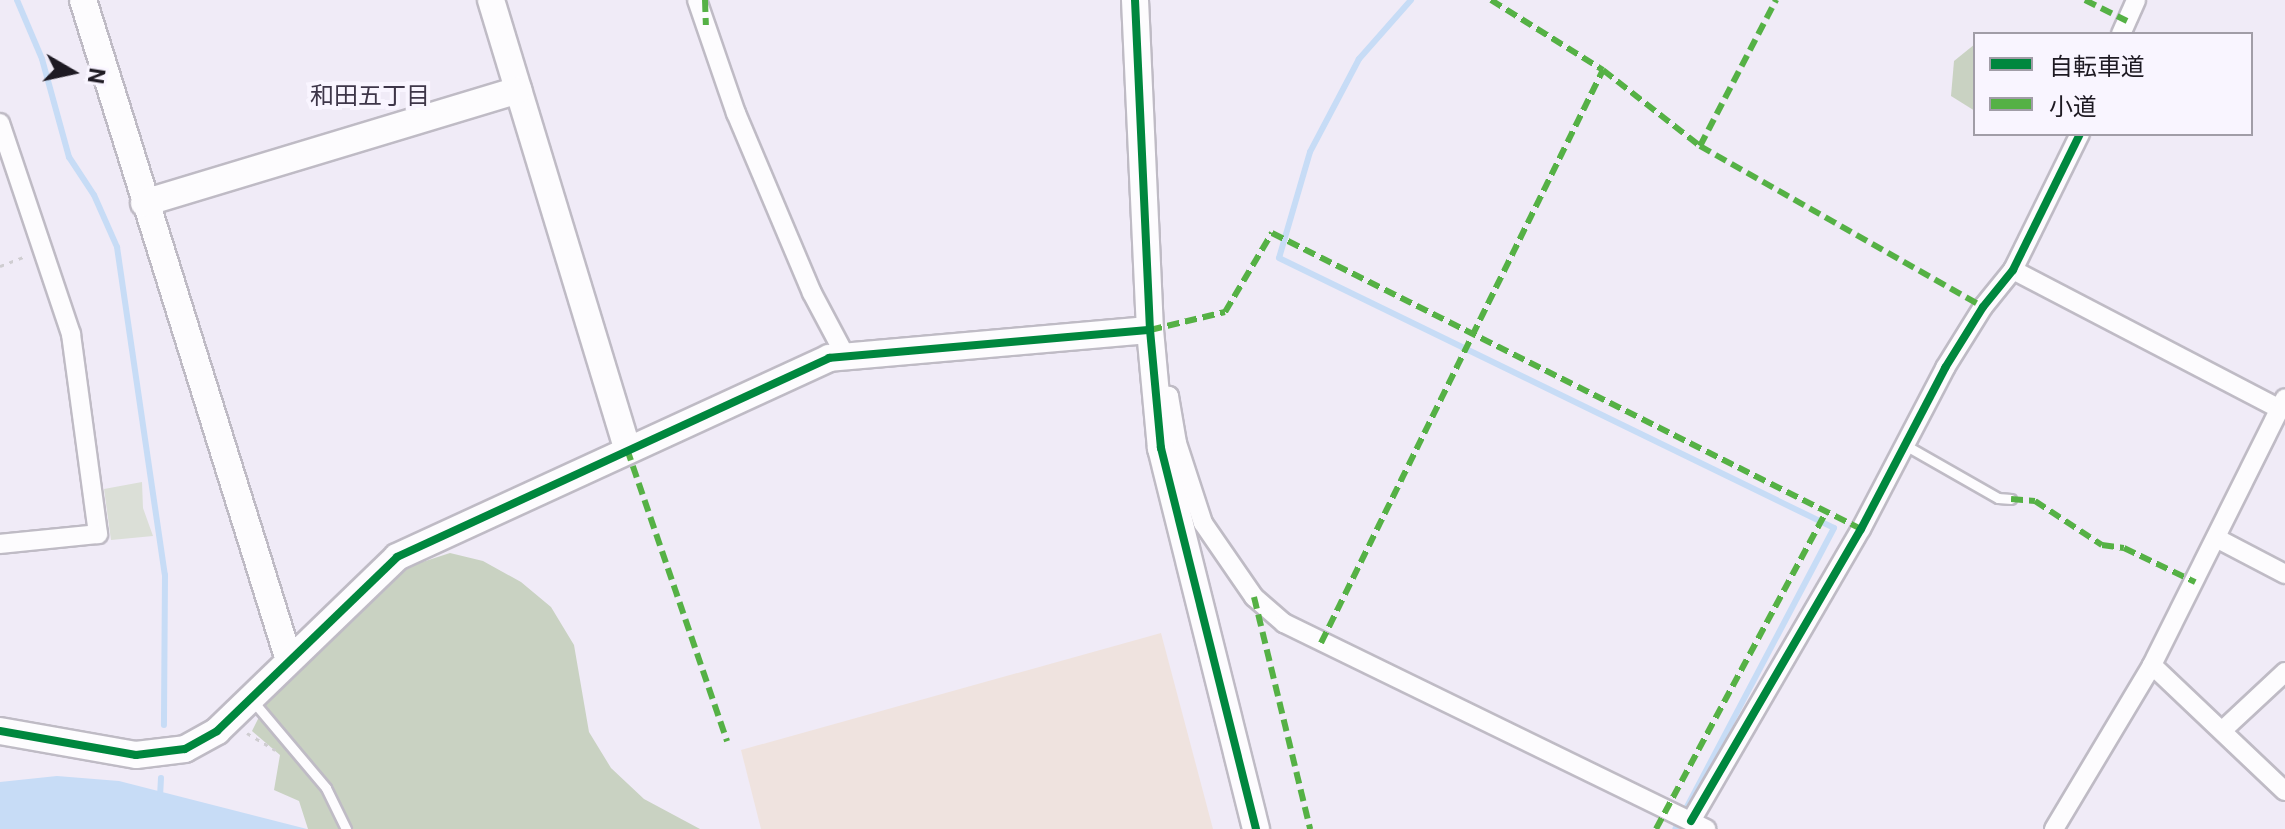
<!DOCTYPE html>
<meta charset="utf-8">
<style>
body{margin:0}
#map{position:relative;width:2285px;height:829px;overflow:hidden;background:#f0ebf7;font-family:Roboto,"Noto Sans JP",sans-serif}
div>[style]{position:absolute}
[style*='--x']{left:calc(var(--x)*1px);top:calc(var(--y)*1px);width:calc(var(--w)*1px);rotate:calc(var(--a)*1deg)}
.industrial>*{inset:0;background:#efe3df}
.green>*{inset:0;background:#dbdfd7}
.forest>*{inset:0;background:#c9d2c2}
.water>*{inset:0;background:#c7dcf6}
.stream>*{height:6px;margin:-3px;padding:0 3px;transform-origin:3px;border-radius:3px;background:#c7dcf6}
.path>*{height:3px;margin-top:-1.5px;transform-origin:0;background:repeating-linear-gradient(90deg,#cfcdd1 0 4px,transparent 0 10px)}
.roads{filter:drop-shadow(2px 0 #bfbbc5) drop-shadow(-2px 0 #bfbbc5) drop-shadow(0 2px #bfbbc5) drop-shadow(0 -2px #bfbbc5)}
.lane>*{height:9px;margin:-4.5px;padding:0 4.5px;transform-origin:4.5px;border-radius:4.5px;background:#fdfcfe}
.street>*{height:18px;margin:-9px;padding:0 9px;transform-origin:9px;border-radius:9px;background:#fdfcfe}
.secondary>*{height:26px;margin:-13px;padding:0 13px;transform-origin:13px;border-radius:13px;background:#fdfcfe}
.quiet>*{height:6px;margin-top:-3px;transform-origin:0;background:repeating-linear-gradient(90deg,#55b145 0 12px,transparent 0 18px)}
.cycleway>*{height:8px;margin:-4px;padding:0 4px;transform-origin:4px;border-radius:4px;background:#00873e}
span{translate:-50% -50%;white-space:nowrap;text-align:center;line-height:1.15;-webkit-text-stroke:8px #f9f5ff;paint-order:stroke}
.neighbourhood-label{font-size:24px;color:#3e3649}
.legend{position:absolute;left:1973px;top:32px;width:280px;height:104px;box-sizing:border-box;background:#f9f5ff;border:2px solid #a19da7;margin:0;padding:10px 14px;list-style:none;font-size:24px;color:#1e1a23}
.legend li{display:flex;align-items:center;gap:16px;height:40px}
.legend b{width:40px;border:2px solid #a19da7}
.north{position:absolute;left:32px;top:32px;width:80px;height:80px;-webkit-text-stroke:6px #f9f5ff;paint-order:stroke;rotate:99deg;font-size:22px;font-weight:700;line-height:32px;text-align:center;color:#1e1a23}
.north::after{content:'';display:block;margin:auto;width:28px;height:36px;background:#1e1a23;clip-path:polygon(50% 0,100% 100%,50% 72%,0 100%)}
</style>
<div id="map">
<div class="industrial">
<div style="clip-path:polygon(1161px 633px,1213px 829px,761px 829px,741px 750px)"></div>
</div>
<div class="green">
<div style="clip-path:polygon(142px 482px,143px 508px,153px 536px,111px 540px,104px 489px)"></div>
</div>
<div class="forest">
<div style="clip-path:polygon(1975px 44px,1975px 111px,1951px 96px,1954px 61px)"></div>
<div style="clip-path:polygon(450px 553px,483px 561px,521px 582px,551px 607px,574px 645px,589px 732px,611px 768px,644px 799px,700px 829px,308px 829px,299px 801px,274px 790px,280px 755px,252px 731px,268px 699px,407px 567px)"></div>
</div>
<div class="water">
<div style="clip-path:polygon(57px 776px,119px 781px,307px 829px,0 829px,0 782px)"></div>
</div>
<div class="stream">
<div style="--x:17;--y:0;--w:64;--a:67"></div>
<div style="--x:42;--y:59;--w:102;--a:74.6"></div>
<div style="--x:69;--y:157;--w:45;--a:56.7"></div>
<div style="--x:94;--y:195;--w:57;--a:66.1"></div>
<div style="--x:117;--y:247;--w:331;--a:81.7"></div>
<div style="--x:165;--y:575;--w:150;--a:90.4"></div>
<div style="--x:1411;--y:0;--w:79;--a:131.4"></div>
<div style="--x:1359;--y:59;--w:105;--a:117.8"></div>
<div style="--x:1310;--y:152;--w:110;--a:106.3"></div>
<div style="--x:1279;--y:258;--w:617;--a:25.94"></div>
<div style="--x:1834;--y:528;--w:340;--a:117.8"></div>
<div style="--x:160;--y:797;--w:19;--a:-87"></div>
</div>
<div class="path">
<div style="--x:0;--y:266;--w:28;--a:-21"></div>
<div style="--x:247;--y:733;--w:33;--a:31"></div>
</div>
<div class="roads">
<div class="lane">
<div style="--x:1905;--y:445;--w:107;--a:29.7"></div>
<div style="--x:1998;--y:498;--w:13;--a:4"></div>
<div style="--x:252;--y:700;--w:115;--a:49.9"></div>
<div style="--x:326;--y:788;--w:46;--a:64"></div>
</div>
<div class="street">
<div style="--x:697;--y:0;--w:120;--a:71"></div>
<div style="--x:736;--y:113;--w:195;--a:67.1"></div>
<div style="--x:812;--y:293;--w:70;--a:62"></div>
<div style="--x:2121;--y:34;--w:37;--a:-66"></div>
<div style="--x:0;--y:123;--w:223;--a:71.4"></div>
<div style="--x:71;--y:334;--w:202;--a:82.3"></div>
<div style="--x:98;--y:534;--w:99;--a:174.2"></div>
<div style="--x:2013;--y:270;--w:301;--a:27.5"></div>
<div style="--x:1157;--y:394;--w:12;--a:9"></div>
<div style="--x:1169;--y:396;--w:48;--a:80.3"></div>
<div style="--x:1177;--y:443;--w:84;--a:72"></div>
<div style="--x:1203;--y:523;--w:90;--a:55.4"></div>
<div style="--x:1254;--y:597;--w:40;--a:41"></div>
<div style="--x:1284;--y:623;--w:470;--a:26"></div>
<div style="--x:2216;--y:538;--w:78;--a:27.6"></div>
<div style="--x:2152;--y:665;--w:183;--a:43.5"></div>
<div style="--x:2225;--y:728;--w:82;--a:-43"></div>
<div style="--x:1691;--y:821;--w:338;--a:-59.8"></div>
<div style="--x:1861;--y:529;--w:182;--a:-62.4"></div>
<div style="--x:1945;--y:368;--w:72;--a:-58.1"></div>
<div style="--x:1983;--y:307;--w:48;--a:-51"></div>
<div style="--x:2013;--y:270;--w:152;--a:-63.8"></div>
<div style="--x:2054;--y:829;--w:191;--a:-59.1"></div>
<div style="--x:2152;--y:665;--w:298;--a:-63.5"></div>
</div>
<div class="secondary">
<div style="--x:83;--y:0;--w:691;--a:72.67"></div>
<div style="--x:491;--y:0;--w:469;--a:73.1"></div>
<div style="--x:1135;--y:0;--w:330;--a:87.4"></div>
<div style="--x:1150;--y:330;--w:119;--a:84.7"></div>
<div style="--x:1161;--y:448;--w:393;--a:76"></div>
<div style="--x:144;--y:203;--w:391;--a:-16.8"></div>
<div style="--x:0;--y:731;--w:138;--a:10"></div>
<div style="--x:136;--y:755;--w:49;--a:-7"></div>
<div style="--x:185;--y:749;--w:37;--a:-29"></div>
<div style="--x:217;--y:731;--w:250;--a:-44"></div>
<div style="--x:397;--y:557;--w:476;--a:-24.7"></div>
<div style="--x:829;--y:358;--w:322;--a:-5"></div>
</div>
</div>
<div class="quiet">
<div style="--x:705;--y:0;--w:25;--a:88"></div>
<div style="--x:1491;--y:0;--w:132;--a:32"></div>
<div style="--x:1603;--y:70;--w:123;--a:38.1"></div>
<div style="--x:1700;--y:146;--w:326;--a:29.6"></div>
<div style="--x:2085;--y:0;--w:47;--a:26.6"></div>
<div style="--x:1700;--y:146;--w:165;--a:-62.5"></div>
<div style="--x:1150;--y:330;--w:77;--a:-13.5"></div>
<div style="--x:1225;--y:312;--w:92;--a:-59.3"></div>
<div style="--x:1272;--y:233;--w:659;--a:26.68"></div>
<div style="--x:627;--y:449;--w:309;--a:71.1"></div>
<div style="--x:2011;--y:499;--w:24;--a:5"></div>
<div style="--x:2035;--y:501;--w:80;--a:33.3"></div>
<div style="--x:2102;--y:545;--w:22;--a:8"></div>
<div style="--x:2124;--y:548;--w:79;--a:25.6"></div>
<div style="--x:1254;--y:597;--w:239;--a:76.4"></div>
<div style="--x:1321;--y:643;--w:639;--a:-63.8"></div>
<div style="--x:1656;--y:829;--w:360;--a:-61.8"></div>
</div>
<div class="cycleway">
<div style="--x:1135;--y:0;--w:330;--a:87.4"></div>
<div style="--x:1150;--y:330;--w:119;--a:84.7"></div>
<div style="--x:1161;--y:448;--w:393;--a:76"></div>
<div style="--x:0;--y:731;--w:138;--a:10"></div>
<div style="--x:136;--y:755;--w:49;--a:-7"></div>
<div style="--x:185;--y:749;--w:37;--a:-29"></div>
<div style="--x:217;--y:731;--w:250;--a:-44"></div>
<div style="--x:397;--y:557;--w:476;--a:-24.7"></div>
<div style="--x:829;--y:358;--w:322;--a:-5"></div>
<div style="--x:1691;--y:821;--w:338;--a:-59.8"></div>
<div style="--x:1861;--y:529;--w:182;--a:-62.4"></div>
<div style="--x:1945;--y:368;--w:72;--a:-58.1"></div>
<div style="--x:1983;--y:307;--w:48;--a:-51"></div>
<div style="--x:2013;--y:270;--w:152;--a:-63.8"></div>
</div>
<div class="neighbourhood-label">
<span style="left:370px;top:97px">和田五丁目</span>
</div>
<ul class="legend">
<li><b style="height:10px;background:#00873e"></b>自転車道</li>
<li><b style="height:10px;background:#55b145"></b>小道</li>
</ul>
<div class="north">N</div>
</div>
